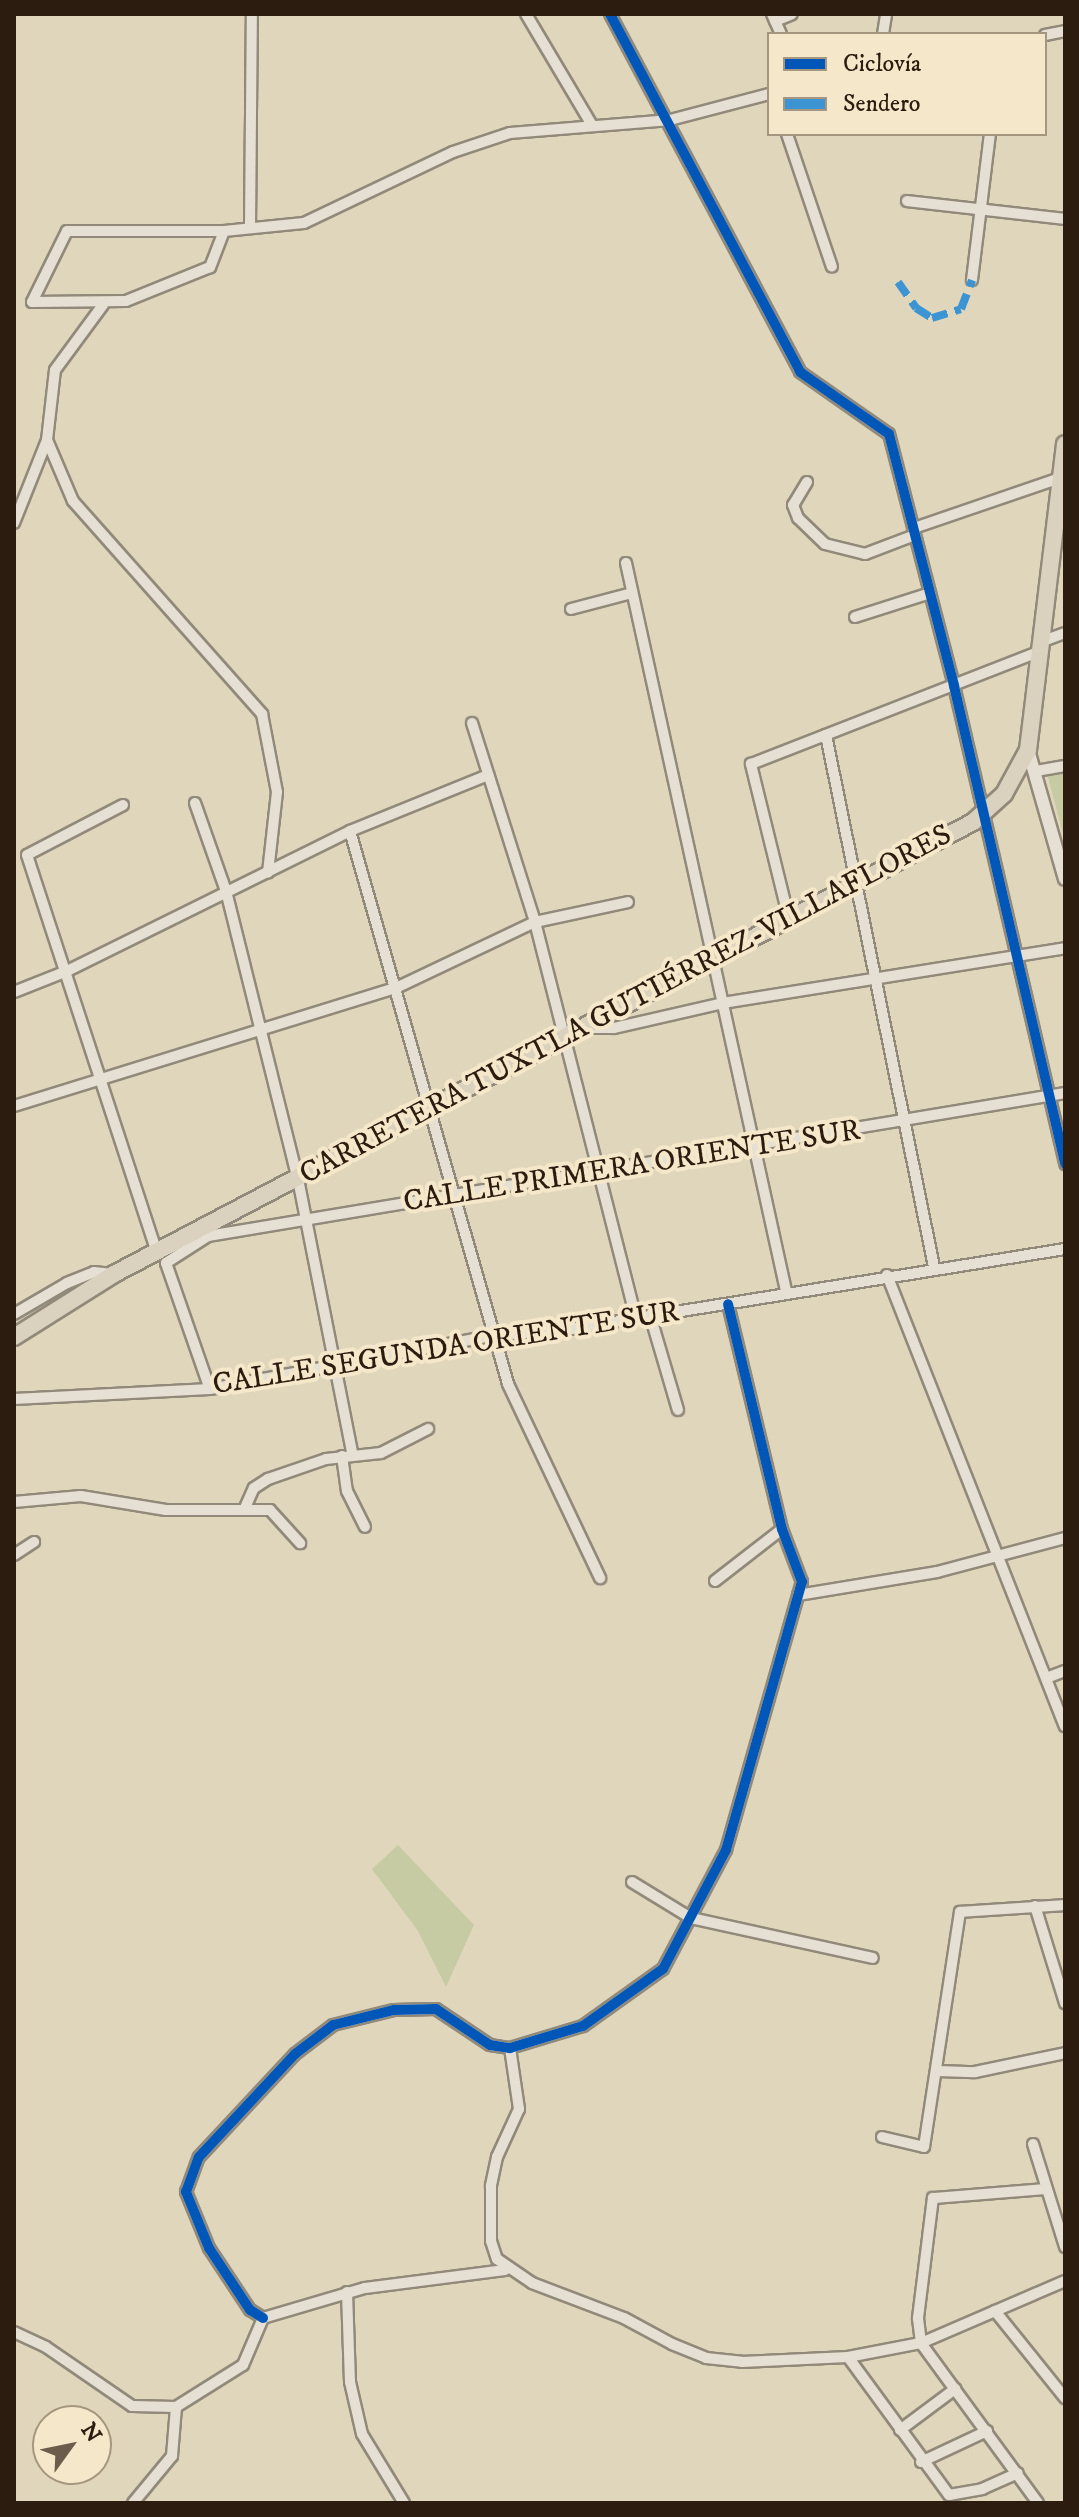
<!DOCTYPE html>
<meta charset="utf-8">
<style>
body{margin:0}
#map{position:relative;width:1079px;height:2517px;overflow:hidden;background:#e0d6bc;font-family:"IM FELL DW Pica",serif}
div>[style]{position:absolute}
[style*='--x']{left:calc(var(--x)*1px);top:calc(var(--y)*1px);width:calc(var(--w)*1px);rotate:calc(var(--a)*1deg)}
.green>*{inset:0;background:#c7cba3}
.roads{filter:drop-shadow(2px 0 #918979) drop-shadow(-2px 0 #918979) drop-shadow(0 2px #918979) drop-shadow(0 -2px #918979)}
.minor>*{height:10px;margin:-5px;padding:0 5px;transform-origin:5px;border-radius:5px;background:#e6e0d4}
.tertiary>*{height:12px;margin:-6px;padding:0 6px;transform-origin:6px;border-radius:6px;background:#e6e0d4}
.primary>*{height:16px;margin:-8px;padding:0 8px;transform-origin:8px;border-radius:8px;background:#dad1bf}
.quiet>*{height:8px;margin-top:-4px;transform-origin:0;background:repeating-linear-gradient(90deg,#3c94d2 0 16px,transparent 0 24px)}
.cycleway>*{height:10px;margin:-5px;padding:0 5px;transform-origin:5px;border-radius:5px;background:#0057b8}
span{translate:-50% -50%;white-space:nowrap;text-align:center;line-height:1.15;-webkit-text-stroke:8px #f5e8ca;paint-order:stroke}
.street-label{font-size:30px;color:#2c1b0f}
.frame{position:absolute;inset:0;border:16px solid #2c1b0f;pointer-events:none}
.legend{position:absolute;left:767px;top:32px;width:280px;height:104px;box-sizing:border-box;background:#f5e8ca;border:2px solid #a5967f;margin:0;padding:10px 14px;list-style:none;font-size:24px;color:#2c1b0f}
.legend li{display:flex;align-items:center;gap:16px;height:40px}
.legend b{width:40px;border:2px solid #a5967f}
.north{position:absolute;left:32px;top:2405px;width:80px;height:80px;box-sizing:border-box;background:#f5e8ca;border:2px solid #a5967f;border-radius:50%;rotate:57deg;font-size:22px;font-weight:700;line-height:32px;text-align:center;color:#2c1b0f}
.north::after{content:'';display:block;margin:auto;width:28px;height:36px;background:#6b5c4c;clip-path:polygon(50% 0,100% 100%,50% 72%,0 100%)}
</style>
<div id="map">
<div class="green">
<div style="clip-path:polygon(1065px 771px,1065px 841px,1047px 774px)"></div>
<div style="clip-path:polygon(398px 1845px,474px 1925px,446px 1987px,418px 1931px,372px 1869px)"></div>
</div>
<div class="roads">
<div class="minor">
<div style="--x:526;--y:14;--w:129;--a:59.3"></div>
<div style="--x:610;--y:14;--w:405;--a:62"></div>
<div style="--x:800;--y:372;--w:108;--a:34.9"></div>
<div style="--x:889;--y:434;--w:260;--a:75.5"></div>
<div style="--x:954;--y:686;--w:491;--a:76.9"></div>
<div style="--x:772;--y:14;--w:22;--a:66"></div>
<div style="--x:775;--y:21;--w:18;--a:-22"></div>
<div style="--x:883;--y:34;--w:20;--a:-81"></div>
<div style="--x:1045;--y:35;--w:20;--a:-11"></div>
<div style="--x:787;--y:134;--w:140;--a:71.3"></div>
<div style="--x:907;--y:201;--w:159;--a:6.5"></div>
<div style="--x:250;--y:228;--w:214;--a:-89.5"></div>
<div style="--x:224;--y:231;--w:39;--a:111"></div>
<div style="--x:210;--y:267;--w:91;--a:158"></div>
<div style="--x:126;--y:301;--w:94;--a:179.4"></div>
<div style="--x:32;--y:302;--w:79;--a:-63.8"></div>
<div style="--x:67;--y:231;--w:157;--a:0"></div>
<div style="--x:224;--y:231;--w:80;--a:-5.7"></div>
<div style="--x:304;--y:223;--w:165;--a:-25.5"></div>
<div style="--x:453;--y:152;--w:60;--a:-18.4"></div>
<div style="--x:510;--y:133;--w:161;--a:-4.6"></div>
<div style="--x:670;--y:120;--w:102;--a:-14.7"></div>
<div style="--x:972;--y:280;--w:147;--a:-83"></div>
<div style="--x:47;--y:440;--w:66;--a:66.9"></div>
<div style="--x:73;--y:501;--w:285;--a:48.4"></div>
<div style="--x:262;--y:714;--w:79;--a:79.1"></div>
<div style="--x:277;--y:792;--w:81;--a:96.4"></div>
<div style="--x:807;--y:482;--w:27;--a:121"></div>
<div style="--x:793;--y:505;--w:14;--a:69"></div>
<div style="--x:798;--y:518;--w:37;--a:44"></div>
<div style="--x:825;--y:544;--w:41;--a:14"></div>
<div style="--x:865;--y:554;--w:53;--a:-20.8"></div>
<div style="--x:14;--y:523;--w:89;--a:-68.3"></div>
<div style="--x:47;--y:440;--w:70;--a:-83.5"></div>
<div style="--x:55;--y:370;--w:81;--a:-53.6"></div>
<div style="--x:914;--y:528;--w:157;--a:-18.9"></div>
<div style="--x:626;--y:563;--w:745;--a:77.6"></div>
<div style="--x:571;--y:609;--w:63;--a:-14.7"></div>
<div style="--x:855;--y:617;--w:79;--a:-17.7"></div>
<div style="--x:1043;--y:641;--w:23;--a:-20"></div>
<div style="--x:472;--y:723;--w:209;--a:72.4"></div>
<div style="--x:535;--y:922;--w:408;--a:75.7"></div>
<div style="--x:826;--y:735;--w:543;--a:78.52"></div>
<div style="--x:1036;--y:771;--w:29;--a:-10"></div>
<div style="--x:195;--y:803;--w:93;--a:70.6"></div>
<div style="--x:226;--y:891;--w:297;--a:76"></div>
<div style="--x:298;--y:1179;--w:282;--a:78.8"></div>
<div style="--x:123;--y:805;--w:108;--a:152.5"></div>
<div style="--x:27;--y:855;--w:419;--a:71.9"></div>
<div style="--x:350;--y:831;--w:575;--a:74.05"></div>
<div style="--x:508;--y:1384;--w:215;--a:64.6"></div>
<div style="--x:789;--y:919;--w:160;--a:-103.8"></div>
<div style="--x:751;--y:764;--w:311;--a:-21.3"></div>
<div style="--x:14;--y:992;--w:57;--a:-21.6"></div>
<div style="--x:67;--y:971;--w:316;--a:-26.3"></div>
<div style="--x:350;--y:831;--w:149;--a:-22.1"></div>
<div style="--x:586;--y:1028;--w:28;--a:0"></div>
<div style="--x:614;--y:1028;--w:112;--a:-12.9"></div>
<div style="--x:723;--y:1003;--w:346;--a:-9.1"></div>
<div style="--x:14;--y:1106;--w:402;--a:-17.2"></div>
<div style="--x:398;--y:987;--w:152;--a:-25.4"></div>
<div style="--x:535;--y:922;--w:95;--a:-12.1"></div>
<div style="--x:200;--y:1230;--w:10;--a:37"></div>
<div style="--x:208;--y:1236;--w:869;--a:-9.47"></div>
<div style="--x:208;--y:1236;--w:50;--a:147.3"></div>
<div style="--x:166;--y:1263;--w:133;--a:70.8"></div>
<div style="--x:887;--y:1275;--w:485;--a:68.5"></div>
<div style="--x:14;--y:1314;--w:61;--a:-30.3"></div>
<div style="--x:67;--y:1283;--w:29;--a:-22"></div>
<div style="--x:94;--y:1272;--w:18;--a:6"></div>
<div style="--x:650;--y:1315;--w:99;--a:73.6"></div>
<div style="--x:14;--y:1399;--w:196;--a:-2.9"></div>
<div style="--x:210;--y:1389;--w:291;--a:-10.7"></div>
<div style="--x:496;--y:1335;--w:62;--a:-3.7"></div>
<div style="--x:558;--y:1331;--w:514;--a:-9.19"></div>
<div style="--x:342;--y:1456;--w:35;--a:82"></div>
<div style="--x:347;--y:1491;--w:40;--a:63.4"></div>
<div style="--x:14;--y:1502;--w:67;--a:-5.1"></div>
<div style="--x:81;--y:1496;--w:86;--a:9.4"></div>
<div style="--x:166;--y:1510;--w:104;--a:0"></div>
<div style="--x:270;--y:1510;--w:45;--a:47.7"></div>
<div style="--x:244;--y:1510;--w:24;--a:-66"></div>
<div style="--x:254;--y:1488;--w:17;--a:-33"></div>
<div style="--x:268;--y:1479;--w:61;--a:-19"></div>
<div style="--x:326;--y:1459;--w:55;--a:-6.2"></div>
<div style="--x:381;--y:1453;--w:53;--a:-27.1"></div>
<div style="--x:14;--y:1555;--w:24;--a:-33"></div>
<div style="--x:715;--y:1581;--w:85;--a:-37.8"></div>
<div style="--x:798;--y:1595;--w:141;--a:-9.4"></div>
<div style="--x:937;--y:1572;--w:132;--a:-14.9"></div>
<div style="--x:1049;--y:1677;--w:17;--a:-21"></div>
<div style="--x:632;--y:1882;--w:69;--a:31.4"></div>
<div style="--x:691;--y:1918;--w:186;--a:12.4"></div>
<div style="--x:1035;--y:1906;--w:102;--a:72.8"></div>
<div style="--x:510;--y:2048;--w:62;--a:81.6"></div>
<div style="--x:519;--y:2109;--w:53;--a:114.6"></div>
<div style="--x:497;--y:2157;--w:30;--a:102"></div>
<div style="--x:491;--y:2186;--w:55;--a:90"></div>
<div style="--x:491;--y:2241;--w:19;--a:72"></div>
<div style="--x:497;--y:2259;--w:42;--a:34.4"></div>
<div style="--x:532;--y:2283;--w:98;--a:20.8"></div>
<div style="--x:624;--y:2318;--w:55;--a:28.4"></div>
<div style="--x:672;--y:2344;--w:37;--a:22"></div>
<div style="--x:706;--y:2358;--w:36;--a:6"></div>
<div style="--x:742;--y:2362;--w:106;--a:-2.7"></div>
<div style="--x:848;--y:2357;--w:74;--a:-10.9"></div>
<div style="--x:921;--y:2343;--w:157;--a:-23.3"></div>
<div style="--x:938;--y:2071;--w:37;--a:2"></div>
<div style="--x:975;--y:2072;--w:92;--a:-11.9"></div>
<div style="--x:882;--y:2137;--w:43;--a:13.4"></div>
<div style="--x:924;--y:2147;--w:238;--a:-81.3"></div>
<div style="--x:960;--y:1912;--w:105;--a:-3.8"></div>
<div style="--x:1033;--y:2144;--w:108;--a:72.7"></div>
<div style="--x:347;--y:2292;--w:90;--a:88.1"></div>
<div style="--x:350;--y:2382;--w:53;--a:77"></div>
<div style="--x:362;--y:2434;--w:81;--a:58.7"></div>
<div style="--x:995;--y:2311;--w:112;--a:51.2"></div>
<div style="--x:263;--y:2318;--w:15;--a:-148"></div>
<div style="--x:250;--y:2310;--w:74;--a:-123.5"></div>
<div style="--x:209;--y:2248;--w:61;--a:-112.3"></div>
<div style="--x:186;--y:2192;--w:37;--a:-70"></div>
<div style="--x:199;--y:2157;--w:141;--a:-47"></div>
<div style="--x:295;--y:2054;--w:48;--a:-37.3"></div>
<div style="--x:333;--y:2025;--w:63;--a:-13.8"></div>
<div style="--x:394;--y:2010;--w:42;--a:-1.4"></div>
<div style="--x:436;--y:2009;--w:65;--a:33.7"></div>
<div style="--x:490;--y:2045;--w:20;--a:9"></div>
<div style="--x:510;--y:2048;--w:76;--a:-16.8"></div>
<div style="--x:583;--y:2026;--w:98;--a:-35.5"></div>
<div style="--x:663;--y:1969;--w:135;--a:-62.1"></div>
<div style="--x:726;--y:1850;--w:279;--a:-74.2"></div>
<div style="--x:802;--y:1582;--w:57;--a:-110.7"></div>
<div style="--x:782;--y:1529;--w:231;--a:-103.5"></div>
<div style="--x:263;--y:2318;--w:106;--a:-16.4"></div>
<div style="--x:365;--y:2288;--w:141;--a:-7.3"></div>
<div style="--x:14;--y:2332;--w:35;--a:25"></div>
<div style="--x:46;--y:2347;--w:104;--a:34.5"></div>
<div style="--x:132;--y:2406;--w:44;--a:1.3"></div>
<div style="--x:176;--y:2407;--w:79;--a:-32.1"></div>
<div style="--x:243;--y:2365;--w:51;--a:-66.9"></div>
<div style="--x:848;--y:2357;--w:171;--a:53.8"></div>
<div style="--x:949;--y:2495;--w:34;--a:-10"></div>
<div style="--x:982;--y:2489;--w:39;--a:-24"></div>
<div style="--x:900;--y:2430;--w:69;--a:-36.7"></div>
<div style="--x:921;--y:2462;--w:73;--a:-25.2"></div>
<div style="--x:133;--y:2503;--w:61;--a:-50.3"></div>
<div style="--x:172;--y:2456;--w:49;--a:-85.3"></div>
<div style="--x:1038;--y:2503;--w:198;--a:-126.2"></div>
<div style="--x:921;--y:2343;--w:25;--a:-97"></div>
<div style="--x:918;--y:2318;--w:121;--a:-82.9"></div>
<div style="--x:933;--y:2198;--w:111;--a:-4.6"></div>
</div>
<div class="tertiary">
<div style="--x:1028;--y:750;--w:134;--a:74"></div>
</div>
<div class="primary">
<div style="--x:14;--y:1337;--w:118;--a:-32.2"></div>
<div style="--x:114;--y:1274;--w:971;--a:-27.75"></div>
<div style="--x:973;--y:822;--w:42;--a:-42.1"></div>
<div style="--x:1004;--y:794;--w:50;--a:-61.4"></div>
<div style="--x:1028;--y:750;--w:308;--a:-83.1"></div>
</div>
</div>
<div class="quiet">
<div style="--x:898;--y:282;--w:32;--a:55"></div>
<div style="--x:916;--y:308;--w:19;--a:32"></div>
<div style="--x:932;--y:318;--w:30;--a:-17"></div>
<div style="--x:961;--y:309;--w:31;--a:-69"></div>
</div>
<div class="cycleway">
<div style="--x:610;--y:14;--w:405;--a:62"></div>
<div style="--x:800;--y:372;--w:108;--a:34.9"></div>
<div style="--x:889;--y:434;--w:260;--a:75.5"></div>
<div style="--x:954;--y:686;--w:491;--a:76.9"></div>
<div style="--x:263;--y:2318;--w:15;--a:-148"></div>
<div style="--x:250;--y:2310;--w:74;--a:-123.5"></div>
<div style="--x:209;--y:2248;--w:61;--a:-112.3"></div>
<div style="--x:186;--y:2192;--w:37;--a:-70"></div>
<div style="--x:199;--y:2157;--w:141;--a:-47"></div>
<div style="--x:295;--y:2054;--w:48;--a:-37.3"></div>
<div style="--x:333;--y:2025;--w:63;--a:-13.8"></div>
<div style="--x:394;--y:2010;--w:42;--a:-1.4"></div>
<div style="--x:436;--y:2009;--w:65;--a:33.7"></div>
<div style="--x:490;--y:2045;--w:20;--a:9"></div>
<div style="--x:510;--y:2048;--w:76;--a:-16.8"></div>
<div style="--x:583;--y:2026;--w:98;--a:-35.5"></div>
<div style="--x:663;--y:1969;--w:135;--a:-62.1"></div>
<div style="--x:726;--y:1850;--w:279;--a:-74.2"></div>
<div style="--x:802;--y:1582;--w:57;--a:-110.7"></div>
<div style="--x:782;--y:1529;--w:231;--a:-103.5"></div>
</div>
<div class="street-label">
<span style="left:626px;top:1005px;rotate:-28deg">CARRETERA TUXTLA GUTIÉRREZ-VILLAFLORES</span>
<span style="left:632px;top:1167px;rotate:-9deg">CALLE PRIMERA ORIENTE SUR</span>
<span style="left:446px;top:1349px;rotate:-9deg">CALLE SEGUNDA ORIENTE SUR</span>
</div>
<div class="frame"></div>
<ul class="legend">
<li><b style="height:10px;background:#0057b8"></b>Ciclovía</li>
<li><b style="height:10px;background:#3c94d2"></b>Sendero</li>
</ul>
<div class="north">N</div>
</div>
